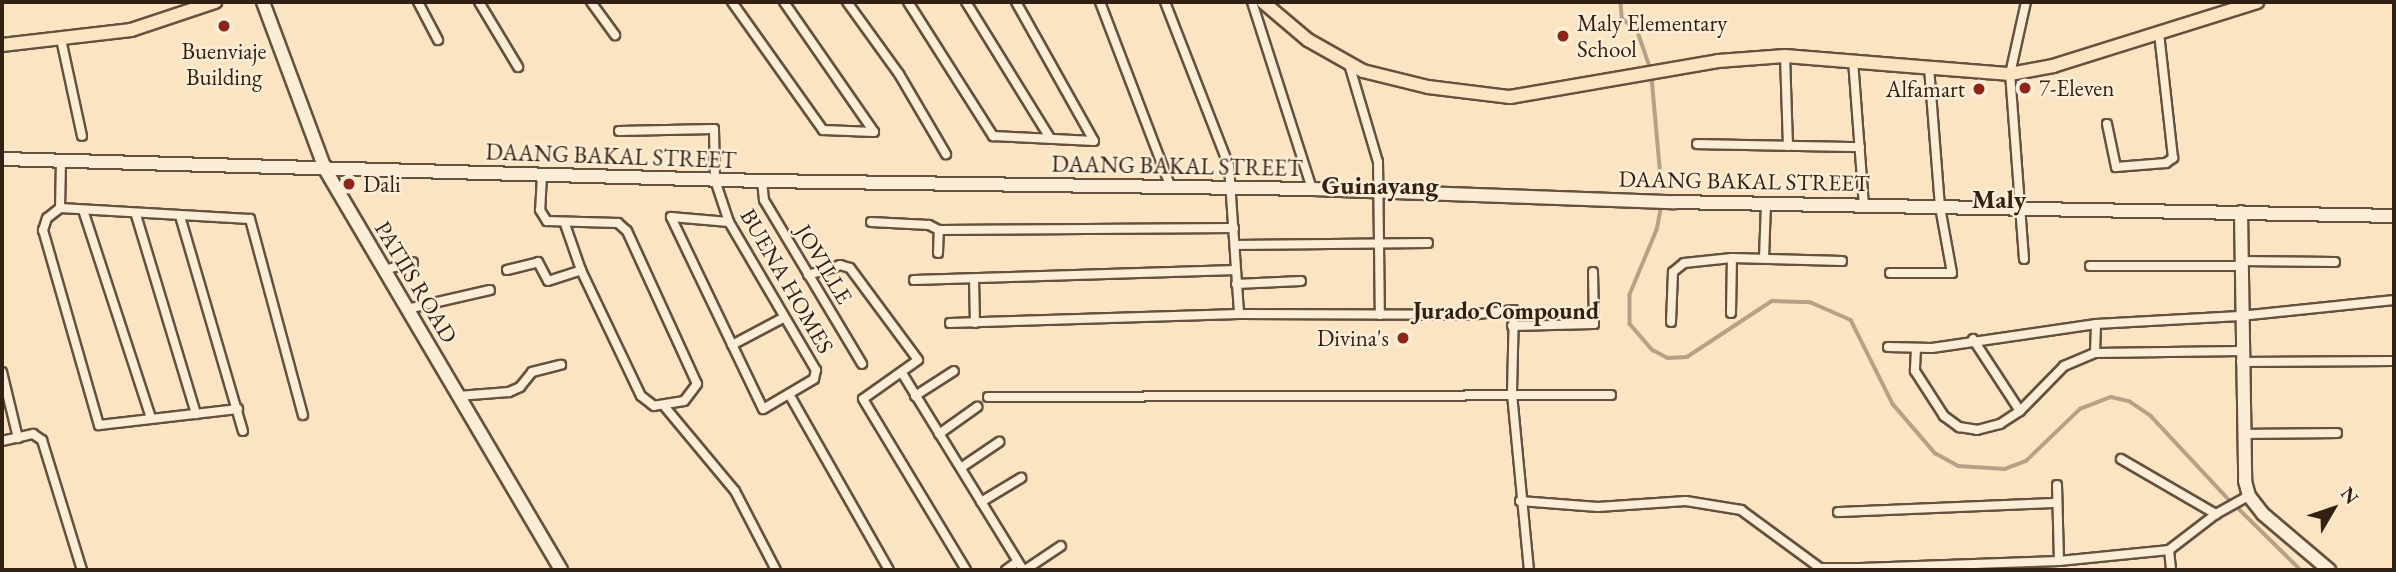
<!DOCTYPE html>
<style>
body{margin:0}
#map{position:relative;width:2396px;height:572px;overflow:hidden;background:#fbe4c2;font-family:"EB Garamond",serif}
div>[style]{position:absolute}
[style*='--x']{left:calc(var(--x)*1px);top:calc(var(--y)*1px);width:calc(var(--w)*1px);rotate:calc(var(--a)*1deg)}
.stream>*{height:3.5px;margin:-1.75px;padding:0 1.75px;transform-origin:1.75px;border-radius:1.75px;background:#b7a186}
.roads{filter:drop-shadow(2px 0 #64513e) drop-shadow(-2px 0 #64513e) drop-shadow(0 2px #64513e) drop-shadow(0 -2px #64513e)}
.street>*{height:8px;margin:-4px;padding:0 4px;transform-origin:4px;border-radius:4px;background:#fcedd7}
.secondary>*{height:12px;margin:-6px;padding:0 6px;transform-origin:6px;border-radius:6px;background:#fcedd7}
.primary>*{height:12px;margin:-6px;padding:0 6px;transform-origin:6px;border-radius:6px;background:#fbe4c2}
.dots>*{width:19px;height:19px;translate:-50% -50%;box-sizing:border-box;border:4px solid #fcedd7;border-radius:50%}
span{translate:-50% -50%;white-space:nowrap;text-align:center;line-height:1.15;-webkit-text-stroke:5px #fcedd7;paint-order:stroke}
.poi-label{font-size:23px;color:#322012}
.left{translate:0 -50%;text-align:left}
.right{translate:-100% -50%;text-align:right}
.street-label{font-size:23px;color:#322012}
.neighbourhood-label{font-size:24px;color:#322012;font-weight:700}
.quarter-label{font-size:26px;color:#322012;font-weight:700}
.frame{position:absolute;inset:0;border:4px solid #322012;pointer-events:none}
.north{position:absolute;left:2298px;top:474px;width:70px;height:70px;-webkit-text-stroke:5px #fcedd7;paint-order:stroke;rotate:51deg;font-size:19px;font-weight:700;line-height:28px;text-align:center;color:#322012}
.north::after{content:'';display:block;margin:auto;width:24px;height:32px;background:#322012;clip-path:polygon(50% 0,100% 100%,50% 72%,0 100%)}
</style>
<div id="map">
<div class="stream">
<div style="--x:1621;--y:2;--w:16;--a:86"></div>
<div style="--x:1622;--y:18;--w:21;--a:41"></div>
<div style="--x:1638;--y:32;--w:39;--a:71"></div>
<div style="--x:1652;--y:77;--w:112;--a:84.9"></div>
<div style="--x:1662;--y:205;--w:25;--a:101"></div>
<div style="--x:1657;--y:230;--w:70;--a:112.6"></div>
<div style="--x:1630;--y:295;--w:29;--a:90"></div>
<div style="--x:1630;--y:324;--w:35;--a:49"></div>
<div style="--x:1653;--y:350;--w:17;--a:28"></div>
<div style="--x:1668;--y:358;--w:19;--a:-3"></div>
<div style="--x:1687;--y:357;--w:102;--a:-33.4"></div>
<div style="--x:1772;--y:301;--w:38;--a:2"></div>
<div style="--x:1810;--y:302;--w:45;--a:23.7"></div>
<div style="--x:1851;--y:320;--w:94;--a:63.4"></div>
<div style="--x:1893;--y:404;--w:65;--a:49.4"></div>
<div style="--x:1935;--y:453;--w:26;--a:29"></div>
<div style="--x:1958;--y:466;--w:47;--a:3.7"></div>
<div style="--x:2005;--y:469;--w:22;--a:-21"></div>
<div style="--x:2026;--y:461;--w:75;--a:-43.9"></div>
<div style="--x:2080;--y:409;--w:33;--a:-21"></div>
<div style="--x:2111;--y:397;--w:18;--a:13"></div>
<div style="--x:2129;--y:401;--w:27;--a:34"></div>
<div style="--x:2151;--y:416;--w:119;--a:47"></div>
<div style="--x:2235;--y:505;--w:93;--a:44.6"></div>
</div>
<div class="roads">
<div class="street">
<div style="--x:418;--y:2;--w:43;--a:62.2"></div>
<div style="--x:479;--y:2;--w:76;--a:59"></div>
<div style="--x:591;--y:2;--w:41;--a:54"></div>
<div style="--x:732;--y:2;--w:157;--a:54.6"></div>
<div style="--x:823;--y:130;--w:51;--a:2.2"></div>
<div style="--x:784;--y:2;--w:158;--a:55.3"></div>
<div style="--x:847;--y:2;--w:89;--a:54.2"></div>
<div style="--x:899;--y:74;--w:93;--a:59.6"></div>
<div style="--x:908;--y:2;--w:159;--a:57.6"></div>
<div style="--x:993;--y:136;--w:101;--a:2.8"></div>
<div style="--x:966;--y:2;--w:160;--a:58.3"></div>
<div style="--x:1016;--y:2;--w:159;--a:60.7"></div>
<div style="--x:1100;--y:2;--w:199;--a:69.1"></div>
<div style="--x:1165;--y:2;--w:176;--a:68.7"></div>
<div style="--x:1229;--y:166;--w:148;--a:86.1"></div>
<div style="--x:1252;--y:2;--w:196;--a:72.2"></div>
<div style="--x:61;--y:39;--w:99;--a:77.8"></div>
<div style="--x:1785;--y:56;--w:90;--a:88.1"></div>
<div style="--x:1853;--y:60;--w:145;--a:85.7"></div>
<div style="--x:1349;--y:64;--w:102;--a:73.5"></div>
<div style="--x:1378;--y:162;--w:153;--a:89.3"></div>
<div style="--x:2107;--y:124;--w:44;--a:78.2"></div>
<div style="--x:2116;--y:167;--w:50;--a:-4.6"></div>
<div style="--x:2166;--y:163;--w:9;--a:-36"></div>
<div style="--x:2173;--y:158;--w:125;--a:-96.4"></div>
<div style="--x:619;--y:131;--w:95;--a:-1.2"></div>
<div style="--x:714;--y:129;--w:51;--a:88.9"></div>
<div style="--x:715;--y:180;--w:44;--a:71.6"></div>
<div style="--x:729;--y:222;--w:172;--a:59.6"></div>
<div style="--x:816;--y:370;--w:9;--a:103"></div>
<div style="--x:814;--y:379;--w:59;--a:149.5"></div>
<div style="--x:763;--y:409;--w:213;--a:-115.6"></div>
<div style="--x:671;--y:217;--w:58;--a:4.9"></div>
<div style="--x:1697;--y:144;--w:163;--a:1.1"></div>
<div style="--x:61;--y:161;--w:47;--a:91.2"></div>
<div style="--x:60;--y:208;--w:16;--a:142"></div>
<div style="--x:47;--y:218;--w:13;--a:108"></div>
<div style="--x:43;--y:230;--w:203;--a:74"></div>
<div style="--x:99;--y:425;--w:140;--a:-6.6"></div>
<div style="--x:542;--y:175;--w:35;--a:93"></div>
<div style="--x:540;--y:210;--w:13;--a:58"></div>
<div style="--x:547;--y:221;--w:71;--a:1.6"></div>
<div style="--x:618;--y:223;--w:12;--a:42"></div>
<div style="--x:627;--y:231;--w:168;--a:65.4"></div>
<div style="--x:697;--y:384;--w:21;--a:127"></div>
<div style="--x:684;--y:401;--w:30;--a:171"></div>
<div style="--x:654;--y:406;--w:16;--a:-142"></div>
<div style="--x:641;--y:396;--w:140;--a:-115.5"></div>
<div style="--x:581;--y:270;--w:49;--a:-109.2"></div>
<div style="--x:762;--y:181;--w:19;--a:84"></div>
<div style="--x:764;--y:200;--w:191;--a:59.1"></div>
<div style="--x:60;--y:208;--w:190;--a:3.3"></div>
<div style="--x:250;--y:219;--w:203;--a:74.9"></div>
<div style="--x:84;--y:213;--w:216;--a:71.9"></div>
<div style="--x:136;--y:215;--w:208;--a:73.2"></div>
<div style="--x:180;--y:216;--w:224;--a:73.7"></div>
<div style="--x:871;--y:222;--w:58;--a:3"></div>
<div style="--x:929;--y:225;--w:11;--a:27"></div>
<div style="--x:939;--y:230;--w:295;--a:-0.4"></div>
<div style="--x:1235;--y:245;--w:193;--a:-0.6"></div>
<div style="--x:938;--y:253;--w:23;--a:-88"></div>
<div style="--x:1764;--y:258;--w:55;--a:-87.9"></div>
<div style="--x:2024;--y:259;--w:186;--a:-94.3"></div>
<div style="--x:2010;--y:74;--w:74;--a:-77.5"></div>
<div style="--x:2240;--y:261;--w:95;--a:0.6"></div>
<div style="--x:2090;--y:266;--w:148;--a:0"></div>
<div style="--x:384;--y:270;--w:30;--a:-15"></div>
<div style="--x:507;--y:270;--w:32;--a:-14"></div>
<div style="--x:538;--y:262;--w:21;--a:62"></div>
<div style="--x:548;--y:281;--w:35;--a:-18"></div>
<div style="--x:1890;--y:273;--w:62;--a:0"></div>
<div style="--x:1952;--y:273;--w:67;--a:-100.3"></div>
<div style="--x:1940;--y:207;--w:141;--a:-94.5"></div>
<div style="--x:808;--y:275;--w:34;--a:-17"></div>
<div style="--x:840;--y:265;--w:10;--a:17"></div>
<div style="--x:850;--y:268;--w:114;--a:53.5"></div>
<div style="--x:918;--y:360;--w:67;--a:144.7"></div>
<div style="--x:863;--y:399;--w:200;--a:58.9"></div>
<div style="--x:974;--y:279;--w:44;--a:88.7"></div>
<div style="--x:914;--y:280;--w:322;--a:-1.8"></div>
<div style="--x:1236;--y:284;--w:65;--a:-2.6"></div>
<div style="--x:407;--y:309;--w:85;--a:-12.9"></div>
<div style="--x:1731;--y:313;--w:55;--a:-89"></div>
<div style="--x:1671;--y:322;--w:50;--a:-87.7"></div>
<div style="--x:1673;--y:272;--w:14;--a:-39"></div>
<div style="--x:1684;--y:263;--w:48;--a:-5.9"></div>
<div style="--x:1732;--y:258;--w:110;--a:1.6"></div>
<div style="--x:950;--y:323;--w:289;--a:-1.8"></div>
<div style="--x:1239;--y:314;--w:230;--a:0.2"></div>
<div style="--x:1469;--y:315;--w:45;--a:-6.3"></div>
<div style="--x:1514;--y:310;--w:84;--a:91.4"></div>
<div style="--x:1512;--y:394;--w:177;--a:84.5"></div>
<div style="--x:1512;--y:326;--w:82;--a:-1.4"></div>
<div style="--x:1594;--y:324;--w:52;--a:-91.1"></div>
<div style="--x:1973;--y:339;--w:86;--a:56.9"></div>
<div style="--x:732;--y:345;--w:58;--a:-27.9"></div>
<div style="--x:1888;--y:347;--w:44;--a:1.3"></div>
<div style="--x:1932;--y:348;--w:166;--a:-8.3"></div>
<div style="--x:2096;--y:324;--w:144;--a:-3.2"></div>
<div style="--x:2240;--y:316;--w:155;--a:-5.9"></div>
<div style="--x:1916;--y:349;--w:22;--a:93"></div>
<div style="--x:1915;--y:371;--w:54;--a:57.2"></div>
<div style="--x:1944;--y:416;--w:19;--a:36"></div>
<div style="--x:1959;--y:427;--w:18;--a:9"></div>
<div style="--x:1977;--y:430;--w:24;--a:-15"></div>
<div style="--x:2000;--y:424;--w:24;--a:-33"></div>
<div style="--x:2020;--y:411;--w:63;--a:-45.6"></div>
<div style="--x:2064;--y:366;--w:34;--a:-23"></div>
<div style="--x:2095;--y:353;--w:146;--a:-0.8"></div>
<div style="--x:2095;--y:353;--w:29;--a:-88"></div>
<div style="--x:2241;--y:362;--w:153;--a:-0.4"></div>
<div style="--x:2;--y:372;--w:68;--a:76.4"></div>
<div style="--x:902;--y:373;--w:231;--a:58.4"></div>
<div style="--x:789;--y:394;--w:202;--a:60.4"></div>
<div style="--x:458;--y:396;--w:51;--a:-4.5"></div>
<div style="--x:509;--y:392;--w:12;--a:-24"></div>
<div style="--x:520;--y:387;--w:19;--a:-51"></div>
<div style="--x:532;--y:372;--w:30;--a:-14"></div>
<div style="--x:915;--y:396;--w:46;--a:-32.7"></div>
<div style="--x:988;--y:397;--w:623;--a:-0.18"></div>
<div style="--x:665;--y:407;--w:109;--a:50.2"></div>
<div style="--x:735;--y:491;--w:89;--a:62.6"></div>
<div style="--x:939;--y:434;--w:47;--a:-35.4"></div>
<div style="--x:2243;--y:434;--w:94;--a:-0.6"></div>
<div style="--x:2;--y:441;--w:32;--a:-13"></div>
<div style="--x:33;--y:434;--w:11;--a:34"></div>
<div style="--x:42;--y:440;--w:136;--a:72.9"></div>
<div style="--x:2121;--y:459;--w:110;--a:30.1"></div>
<div style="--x:962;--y:467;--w:45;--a:-34"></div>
<div style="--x:2057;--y:485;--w:76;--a:88.5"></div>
<div style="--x:1520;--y:501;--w:78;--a:4.4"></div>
<div style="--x:1598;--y:507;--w:88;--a:-3.9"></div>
<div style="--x:1686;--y:501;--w:56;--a:9.3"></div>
<div style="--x:1741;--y:510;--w:98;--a:36.3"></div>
<div style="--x:1820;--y:568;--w:41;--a:0"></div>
<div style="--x:1861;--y:568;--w:198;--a:-2"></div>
<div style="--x:2059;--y:561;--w:111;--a:-5.7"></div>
<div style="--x:2169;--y:550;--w:59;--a:-37.5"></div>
<div style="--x:2216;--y:514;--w:38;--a:-29"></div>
<div style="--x:981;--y:502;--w:47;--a:-31"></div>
<div style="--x:1838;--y:512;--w:217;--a:-2.4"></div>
<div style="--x:2169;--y:550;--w:20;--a:84"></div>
<div style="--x:1006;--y:570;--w:14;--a:-36"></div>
<div style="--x:1025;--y:570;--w:43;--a:-33.7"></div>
</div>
<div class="secondary">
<div style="--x:263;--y:2;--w:178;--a:69.6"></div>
<div style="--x:325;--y:169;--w:465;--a:59.5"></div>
<div style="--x:2;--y:159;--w:760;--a:1.66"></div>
<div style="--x:762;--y:181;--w:550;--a:0.83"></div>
<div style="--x:1312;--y:189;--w:362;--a:2.1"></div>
<div style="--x:1674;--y:202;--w:720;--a:1.11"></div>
<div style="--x:2241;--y:212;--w:269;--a:89.1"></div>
<div style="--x:2245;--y:481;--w:16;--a:75"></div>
<div style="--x:2249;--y:496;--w:23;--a:52"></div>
<div style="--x:2263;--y:514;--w:87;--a:40.3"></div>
</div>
<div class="primary">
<div style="--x:1263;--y:2;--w:59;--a:40.2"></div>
<div style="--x:1308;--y:40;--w:63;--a:29.4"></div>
<div style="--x:1363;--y:71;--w:67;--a:13.8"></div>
<div style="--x:1428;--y:87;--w:83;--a:7"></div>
<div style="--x:1510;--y:97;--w:211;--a:-9.8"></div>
<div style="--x:1718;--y:61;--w:67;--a:-4.3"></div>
<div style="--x:1785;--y:56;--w:226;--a:4.6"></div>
<div style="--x:2010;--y:74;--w:44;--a:-10.5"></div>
<div style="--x:2053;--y:66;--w:214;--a:-17.4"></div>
<div style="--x:2;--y:45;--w:130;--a:-6.6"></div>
<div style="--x:131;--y:30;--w:89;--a:-18.4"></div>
</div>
</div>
<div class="dots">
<div style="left:224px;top:26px;background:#8f2418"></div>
<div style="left:1563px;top:36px;background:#8f2418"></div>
<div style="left:2025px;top:88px;background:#8f2418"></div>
<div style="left:1979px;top:89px;background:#8f2418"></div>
<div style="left:349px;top:184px;background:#8f2418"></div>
<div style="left:1403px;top:338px;background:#8f2418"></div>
</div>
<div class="poi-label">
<span class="left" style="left:1577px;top:36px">Maly Elementary<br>School</span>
<span style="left:224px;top:64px">Buenviaje<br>Building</span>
<span class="left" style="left:2039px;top:88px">7-Eleven</span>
<span class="right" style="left:1965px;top:89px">Alfamart</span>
<span class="left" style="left:363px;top:184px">Dali</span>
<span class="right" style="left:1389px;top:338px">Divina's</span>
</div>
<div class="street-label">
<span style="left:611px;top:156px;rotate:2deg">DAANG BAKAL STREET</span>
<span style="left:1177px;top:166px;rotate:1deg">DAANG BAKAL STREET</span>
<span style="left:1744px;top:181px;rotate:1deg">DAANG BAKAL STREET</span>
<span style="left:824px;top:264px;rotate:59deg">JOVILLE</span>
<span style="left:787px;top:281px;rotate:60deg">BUENA HOMES</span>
<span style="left:416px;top:282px;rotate:59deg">PATIIS ROAD</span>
</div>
<div class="neighbourhood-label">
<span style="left:1506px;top:311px">Jurado Compound</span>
</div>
<div class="quarter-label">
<span style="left:1380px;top:186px">Guinayang</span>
<span style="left:1999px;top:200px">Maly</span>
</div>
<div class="frame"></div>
<div class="north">N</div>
</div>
